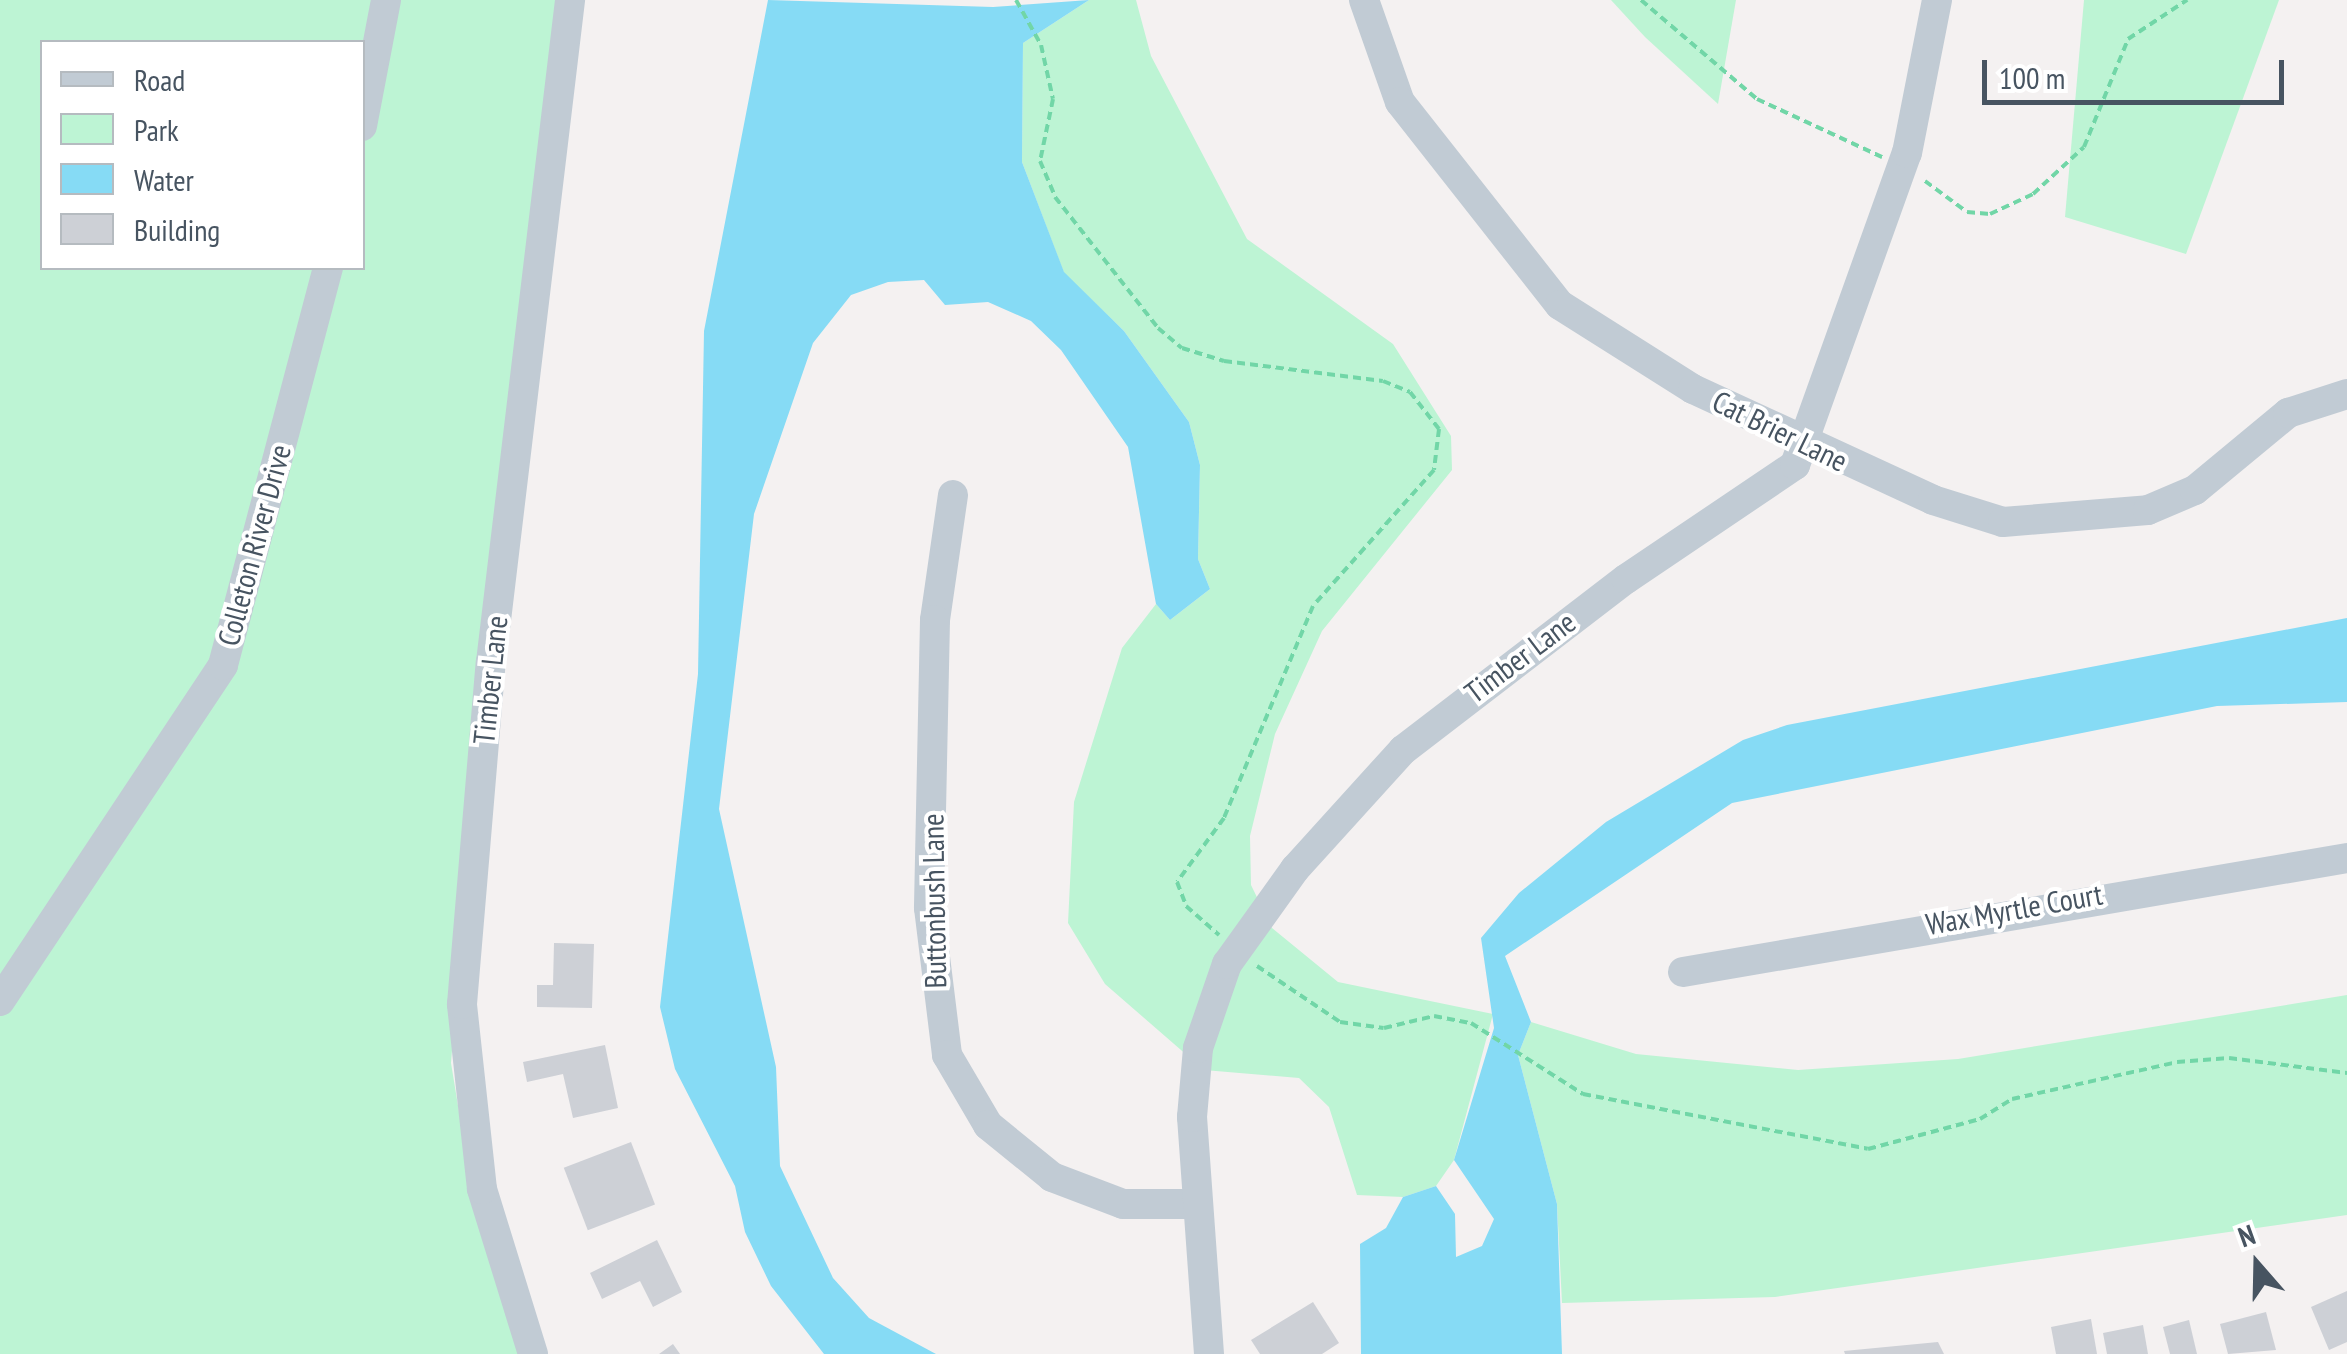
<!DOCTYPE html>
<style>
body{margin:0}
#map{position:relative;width:2347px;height:1354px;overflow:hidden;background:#f4f1f1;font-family:"PT Sans Narrow",sans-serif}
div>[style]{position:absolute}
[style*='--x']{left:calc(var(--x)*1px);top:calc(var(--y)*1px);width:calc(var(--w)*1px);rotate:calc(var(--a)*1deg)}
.green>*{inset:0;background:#bdf4d4}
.water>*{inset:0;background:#86dbf5}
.building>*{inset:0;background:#cdd0d6;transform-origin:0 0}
.path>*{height:4px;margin-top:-2px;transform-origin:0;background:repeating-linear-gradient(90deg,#71d6a7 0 8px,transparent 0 13px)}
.minor>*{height:30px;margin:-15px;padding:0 15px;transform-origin:15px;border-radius:15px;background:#c1cbd4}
span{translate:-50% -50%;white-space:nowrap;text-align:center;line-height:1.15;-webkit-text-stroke:8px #fff;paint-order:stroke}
.street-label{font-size:30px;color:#475461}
.legend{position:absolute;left:40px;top:40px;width:325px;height:230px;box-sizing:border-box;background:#fff;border:2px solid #b5bbc0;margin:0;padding:12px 18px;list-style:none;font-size:30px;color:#475461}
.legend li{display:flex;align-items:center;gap:20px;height:50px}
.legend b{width:50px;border:2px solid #b5bbc0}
.north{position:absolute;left:2207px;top:1214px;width:100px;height:100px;-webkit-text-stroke:8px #fff;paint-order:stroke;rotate:340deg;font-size:28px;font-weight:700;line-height:40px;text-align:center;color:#475461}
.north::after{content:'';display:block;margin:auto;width:35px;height:45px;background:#475461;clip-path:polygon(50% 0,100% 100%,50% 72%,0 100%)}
.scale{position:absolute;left:1982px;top:60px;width:302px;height:45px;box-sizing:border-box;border:5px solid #475461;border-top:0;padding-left:12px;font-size:30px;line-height:35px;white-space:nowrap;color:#475461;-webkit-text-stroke:8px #fff;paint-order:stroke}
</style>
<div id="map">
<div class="green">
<div style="clip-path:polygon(evenodd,0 0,561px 0,487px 613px,451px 1063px,472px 1191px,521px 1354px,0 1354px,0 0,42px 42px,362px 42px,362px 268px,42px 268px,42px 42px)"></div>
<div style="clip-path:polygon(1089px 0,1136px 0,1151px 56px,1247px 239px,1393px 344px,1451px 436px,1452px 470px,1322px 631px,1275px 734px,1250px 836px,1251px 885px,1272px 928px,1338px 982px,1493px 1014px,1454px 1160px,1436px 1186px,1403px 1197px,1357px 1195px,1329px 1107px,1299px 1078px,1204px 1070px,1105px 984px,1068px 923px,1074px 802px,1122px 648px,1156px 604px,1170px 620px,1210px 589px,1198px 559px,1200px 465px,1189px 422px,1124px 331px,1064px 273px,1022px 162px,1023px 43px)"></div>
<div style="clip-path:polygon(1611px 0,1736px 0,1718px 104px,1645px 37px)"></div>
<div style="clip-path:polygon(2084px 0,2279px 0,2186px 254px,2065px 217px)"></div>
<div style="clip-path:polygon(2347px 995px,2347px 1215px,1775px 1297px,1562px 1303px,1557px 1204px,1518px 1055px,1531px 1022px,1636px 1054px,1798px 1070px,1958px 1059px)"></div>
</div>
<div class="water">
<div style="clip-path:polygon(768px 0,993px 7px,1089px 0,1023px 43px,1022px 162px,1064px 272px,1124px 331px,1189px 422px,1200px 465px,1198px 559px,1210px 589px,1170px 620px,1156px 604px,1128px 447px,1061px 350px,1031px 321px,988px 302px,945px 305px,924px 280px,888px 282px,851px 295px,813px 343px,754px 514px,719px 809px,776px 1067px,780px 1166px,833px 1278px,869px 1318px,936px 1354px,824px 1354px,771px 1286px,745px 1232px,735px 1186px,675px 1069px,660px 1007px,698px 674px,704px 331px)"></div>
<div style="clip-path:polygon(2347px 618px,2347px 702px,2217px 706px,1732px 803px,1505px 956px,1531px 1022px,1518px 1055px,1557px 1204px,1562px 1354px,1361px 1354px,1360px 1244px,1386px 1228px,1403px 1197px,1436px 1186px,1455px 1214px,1456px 1257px,1482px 1246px,1494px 1219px,1454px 1160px,1494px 1028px,1481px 938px,1519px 893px,1606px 822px,1743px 740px,1787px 725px)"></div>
</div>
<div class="building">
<div style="clip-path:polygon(554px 943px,594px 944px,592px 1008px,537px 1007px,537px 985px,553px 985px)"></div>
<div style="clip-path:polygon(605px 1045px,618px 1108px,573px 1118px,563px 1074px,527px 1082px,523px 1062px)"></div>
<div style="left:631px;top:1142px;width:67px;height:72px;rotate:69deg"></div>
<div style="clip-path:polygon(657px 1240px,682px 1292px,653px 1307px,640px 1281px,602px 1299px,590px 1273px)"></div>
<div style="clip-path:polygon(2347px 1291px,2347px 1342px,2329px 1350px,2311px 1307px)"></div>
<div style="clip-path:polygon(1313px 1302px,1339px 1343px,1322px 1354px,1260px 1354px,1251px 1340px)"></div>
<div style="clip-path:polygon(2266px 1312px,2276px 1350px,2228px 1354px,2220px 1324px)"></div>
<div style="clip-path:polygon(2091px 1319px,2097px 1354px,2056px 1354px,2051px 1327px)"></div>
<div style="clip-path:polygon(2189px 1320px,2197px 1354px,2170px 1354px,2163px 1327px)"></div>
<div style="clip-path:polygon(2143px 1325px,2148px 1354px,2107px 1354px,2103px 1333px)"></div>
<div style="clip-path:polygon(1938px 1342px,1944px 1354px,1845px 1354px,1844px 1351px)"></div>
<div style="clip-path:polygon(673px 1344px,680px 1354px,659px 1354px)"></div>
</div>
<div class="path">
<div style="--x:1016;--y:0;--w:51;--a:60.9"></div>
<div style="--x:1041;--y:45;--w:55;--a:77.5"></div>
<div style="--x:1053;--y:99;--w:63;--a:101.8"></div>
<div style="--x:1040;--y:161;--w:39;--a:67"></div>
<div style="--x:1055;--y:197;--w:167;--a:51.8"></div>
<div style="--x:1158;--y:328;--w:31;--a:40"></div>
<div style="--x:1182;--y:348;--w:44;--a:17.2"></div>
<div style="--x:1224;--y:361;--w:160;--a:7.2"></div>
<div style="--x:1383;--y:381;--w:29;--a:22"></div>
<div style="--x:1410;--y:392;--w:47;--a:51.9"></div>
<div style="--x:1439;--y:429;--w:41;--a:97"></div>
<div style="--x:1434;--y:470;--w:182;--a:131.7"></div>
<div style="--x:1313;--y:606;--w:230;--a:112.8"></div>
<div style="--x:1224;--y:818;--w:79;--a:126.3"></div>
<div style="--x:1177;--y:882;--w:26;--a:69"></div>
<div style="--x:1186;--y:906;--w:44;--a:41.3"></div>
<div style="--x:1641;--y:0;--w:153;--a:40.5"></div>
<div style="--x:1757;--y:99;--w:138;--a:24.9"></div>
<div style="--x:1925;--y:181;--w:52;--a:36.4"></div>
<div style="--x:1967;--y:212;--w:23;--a:5"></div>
<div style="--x:1990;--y:214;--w:47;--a:-24.9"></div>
<div style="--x:2033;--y:194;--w:69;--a:-42.7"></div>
<div style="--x:2084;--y:147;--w:117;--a:-67.8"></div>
<div style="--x:2128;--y:39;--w:71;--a:-33.5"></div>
<div style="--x:1257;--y:966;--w:100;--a:34"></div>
<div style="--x:1340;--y:1022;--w:44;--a:7.8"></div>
<div style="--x:1384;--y:1028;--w:51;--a:-13.5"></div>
<div style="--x:1434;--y:1016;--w:38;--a:11"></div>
<div style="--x:1471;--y:1023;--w:133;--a:32.4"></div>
<div style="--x:1583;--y:1094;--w:290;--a:10.9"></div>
<div style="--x:1868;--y:1149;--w:116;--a:-15"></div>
<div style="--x:1980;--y:1119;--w:38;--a:-32"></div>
<div style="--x:2012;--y:1099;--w:169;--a:-12.6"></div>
<div style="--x:2177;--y:1062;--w:52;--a:-4.4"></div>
<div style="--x:2229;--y:1058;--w:119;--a:7.2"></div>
</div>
<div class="minor">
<div style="--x:1364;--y:0;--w:108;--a:70.6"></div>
<div style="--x:1400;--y:102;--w:258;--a:51.8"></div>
<div style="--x:1560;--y:305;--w:157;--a:32.3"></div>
<div style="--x:1693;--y:389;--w:264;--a:24.8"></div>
<div style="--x:1933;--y:500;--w:73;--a:17.4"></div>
<div style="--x:2003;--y:522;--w:145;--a:-4.7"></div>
<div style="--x:2148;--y:510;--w:51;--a:-23.1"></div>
<div style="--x:2195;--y:490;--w:121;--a:-39.6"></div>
<div style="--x:2288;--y:413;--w:62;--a:-17.9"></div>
<div style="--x:362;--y:126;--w:128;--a:-79.2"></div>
<div style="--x:953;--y:495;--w:126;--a:98.2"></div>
<div style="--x:935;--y:620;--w:288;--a:91.2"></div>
<div style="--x:929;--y:908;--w:148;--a:83"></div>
<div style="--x:947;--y:1055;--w:81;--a:59.6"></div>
<div style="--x:988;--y:1125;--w:82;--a:39.1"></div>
<div style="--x:1052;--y:1177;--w:76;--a:20.8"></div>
<div style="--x:1123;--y:1204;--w:71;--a:0"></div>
<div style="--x:1683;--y:972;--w:674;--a:-9.74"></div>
<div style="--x:0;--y:1001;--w:403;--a:-56.4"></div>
<div style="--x:223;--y:665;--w:411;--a:-75.2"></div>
<div style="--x:533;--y:1354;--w:173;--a:-107.2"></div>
<div style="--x:482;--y:1189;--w:186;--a:-96.2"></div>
<div style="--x:462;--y:1004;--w:343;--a:-85.2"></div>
<div style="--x:491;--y:662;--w:667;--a:-83.19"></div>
<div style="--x:1209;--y:1354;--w:238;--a:-94.1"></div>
<div style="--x:1192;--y:1117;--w:69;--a:-85"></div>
<div style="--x:1198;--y:1048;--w:89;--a:-71"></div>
<div style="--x:1227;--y:964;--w:117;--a:-54.4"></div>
<div style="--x:1295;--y:869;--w:161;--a:-47.8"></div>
<div style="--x:1403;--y:750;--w:281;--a:-37.5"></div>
<div style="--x:1626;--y:579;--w:204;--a:-34"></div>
<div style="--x:1795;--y:465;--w:331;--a:-70.3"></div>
<div style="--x:1907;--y:153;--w:156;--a:-78.9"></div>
</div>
<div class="street-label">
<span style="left:1780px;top:431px;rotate:26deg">Cat Brier Lane</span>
<span style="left:254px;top:545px;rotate:-75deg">Colleton River Drive</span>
<span style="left:1520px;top:657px;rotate:-37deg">Timber Lane</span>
<span style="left:490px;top:680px;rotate:-84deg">Timber Lane</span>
<span style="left:934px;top:901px;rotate:-91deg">Buttonbush Lane</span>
<span style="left:2014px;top:909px;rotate:-10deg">Wax Myrtle Court</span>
</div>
<ul class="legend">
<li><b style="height:12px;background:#c1cbd4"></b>Road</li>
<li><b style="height:28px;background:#bdf4d4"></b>Park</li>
<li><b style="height:28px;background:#86dbf5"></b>Water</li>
<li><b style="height:28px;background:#cdd0d6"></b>Building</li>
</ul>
<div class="north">N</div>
<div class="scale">100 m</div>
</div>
